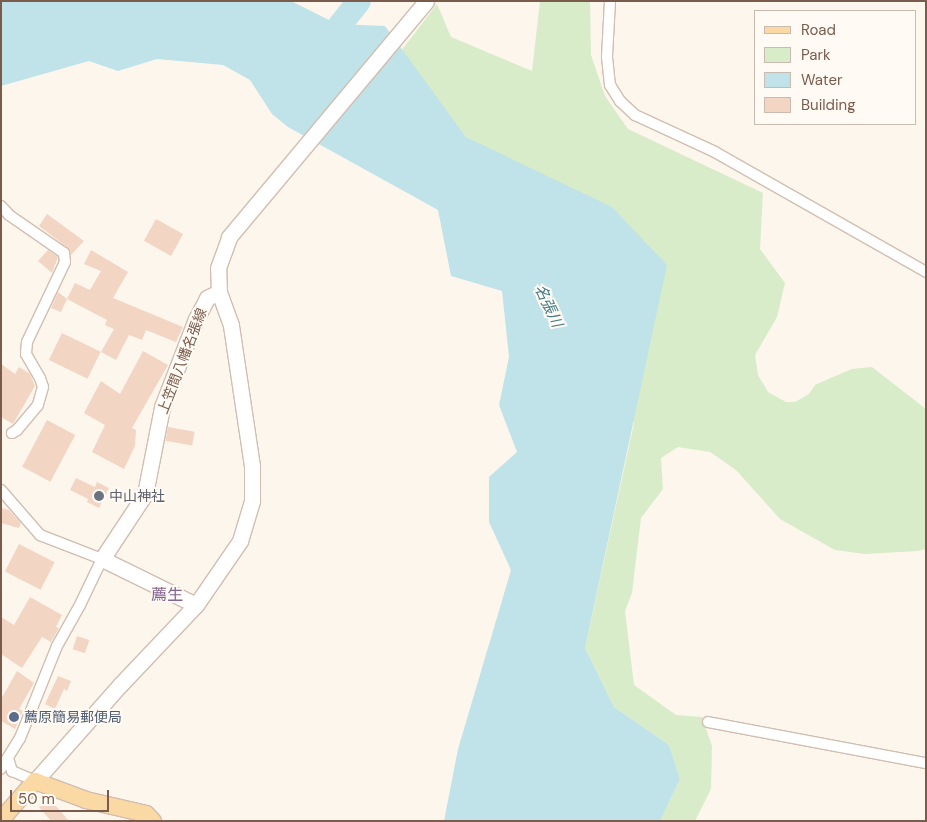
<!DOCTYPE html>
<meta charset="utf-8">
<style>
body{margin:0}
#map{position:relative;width:927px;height:822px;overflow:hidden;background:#fdf6ec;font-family:"DM Sans","Noto Sans JP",sans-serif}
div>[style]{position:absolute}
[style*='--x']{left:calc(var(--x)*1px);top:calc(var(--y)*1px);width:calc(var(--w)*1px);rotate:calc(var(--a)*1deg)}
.green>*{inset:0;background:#d8ecc9}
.water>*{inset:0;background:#bfe3e8}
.river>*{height:24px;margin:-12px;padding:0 12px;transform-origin:12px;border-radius:12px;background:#bfe3e8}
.building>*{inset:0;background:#f3d5c3;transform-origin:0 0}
.roads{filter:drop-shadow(1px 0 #d1beb0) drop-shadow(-1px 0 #d1beb0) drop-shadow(0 1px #d1beb0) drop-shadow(0 -1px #d1beb0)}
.street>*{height:10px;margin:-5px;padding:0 5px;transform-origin:5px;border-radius:5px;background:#fff}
.secondary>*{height:15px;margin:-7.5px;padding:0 7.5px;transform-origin:7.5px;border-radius:7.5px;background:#fff}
.primary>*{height:16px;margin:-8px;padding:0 8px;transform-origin:8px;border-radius:8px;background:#fbd9a5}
.dots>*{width:14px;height:14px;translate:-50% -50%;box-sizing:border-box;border:2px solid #fffaf3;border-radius:50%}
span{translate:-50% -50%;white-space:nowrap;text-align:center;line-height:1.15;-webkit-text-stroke:4px #fffaf3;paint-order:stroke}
.street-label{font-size:14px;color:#7a5c4d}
.worship-label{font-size:14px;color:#5b616d}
.left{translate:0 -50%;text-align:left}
.service-label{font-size:14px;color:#4e5e75}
.water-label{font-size:15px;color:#437c86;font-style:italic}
.quarter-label{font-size:16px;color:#846695}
.frame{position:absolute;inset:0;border:2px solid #7a5c4d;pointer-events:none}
.legend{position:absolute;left:754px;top:10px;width:162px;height:115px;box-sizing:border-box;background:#fffaf3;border:1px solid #cabbb1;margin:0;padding:6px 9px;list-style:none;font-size:15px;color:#7a5c4d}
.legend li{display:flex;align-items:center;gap:10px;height:25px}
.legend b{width:25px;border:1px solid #cabbb1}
.scale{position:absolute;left:10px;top:790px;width:99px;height:22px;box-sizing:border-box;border:2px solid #7a5c4d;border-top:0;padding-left:6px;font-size:15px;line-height:18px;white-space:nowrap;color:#7a5c4d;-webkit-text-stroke:4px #fffaf3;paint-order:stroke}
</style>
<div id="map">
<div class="green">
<div style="clip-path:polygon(540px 1px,590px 1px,591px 55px,605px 96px,628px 129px,763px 193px,760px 249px,785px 283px,777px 317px,755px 355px,758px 375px,768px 392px,786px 402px,795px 402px,809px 394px,815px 385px,833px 377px,852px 369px,872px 367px,926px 409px,926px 549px,918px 551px,865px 554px,835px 550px,780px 519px,736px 470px,710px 452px,678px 447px,661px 458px,663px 489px,641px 518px,632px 593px,625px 611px,634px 685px,676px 715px,702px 717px,712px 746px,711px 789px,695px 821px,660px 821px,680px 779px,669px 745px,614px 707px,585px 648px,634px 423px,489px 149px,466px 137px,401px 51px,437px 4px,451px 37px,532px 71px)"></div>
</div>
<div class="water">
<div style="clip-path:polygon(1px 1px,291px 1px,337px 24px,385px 26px,466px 137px,612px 207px,667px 265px,585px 648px,614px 707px,669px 745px,680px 779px,660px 821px,444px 821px,458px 749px,511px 570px,489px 522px,489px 477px,517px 452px,499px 405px,509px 357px,502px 291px,451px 276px,438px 210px,288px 127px,272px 114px,250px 80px,223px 65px,157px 59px,118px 71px,89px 61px,1px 86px)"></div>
</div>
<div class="river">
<div style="--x:321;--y:49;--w:61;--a:-51.6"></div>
</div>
<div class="building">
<div style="clip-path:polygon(47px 214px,84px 241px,71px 255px,68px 248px,39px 226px)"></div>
<div style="left:156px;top:219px;width:31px;height:25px;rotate:29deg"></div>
<div style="clip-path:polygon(48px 250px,58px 257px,52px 273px,38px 261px)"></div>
<div style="clip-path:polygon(91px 250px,128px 272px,113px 298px,183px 327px,176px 342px,146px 330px,142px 340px,129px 335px,116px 360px,101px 352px,114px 329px,105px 325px,107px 320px,67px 299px,75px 283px,90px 290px,101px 271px,84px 264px)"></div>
<div style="clip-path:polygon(58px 292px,67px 299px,61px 312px,51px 308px)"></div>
<div style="left:62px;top:333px;width:43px;height:30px;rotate:26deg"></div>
<div style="clip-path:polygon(143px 351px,168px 365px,132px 428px,136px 430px,135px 446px,124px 469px,92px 452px,105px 425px,84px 413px,101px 381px,120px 394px)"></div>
<div style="clip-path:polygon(1px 364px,15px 374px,19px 367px,30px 374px,35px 386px,13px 424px,1px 417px)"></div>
<div style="left:47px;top:420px;width:32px;height:53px;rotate:28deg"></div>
<div style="left:168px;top:427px;width:27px;height:14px;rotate:10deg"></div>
<div style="clip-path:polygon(76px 478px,95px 487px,97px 482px,109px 488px,99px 508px,87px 502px,88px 499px,70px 490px)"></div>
<div style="clip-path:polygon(1px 508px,9px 510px,21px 523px,19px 528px,1px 523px)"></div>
<div style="left:19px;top:544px;width:40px;height:31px;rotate:27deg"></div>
<div style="clip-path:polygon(30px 597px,62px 615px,56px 627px,59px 628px,51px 642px,42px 637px,22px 668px,1px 654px,1px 617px,14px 625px)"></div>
<div style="left:77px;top:636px;width:13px;height:14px;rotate:18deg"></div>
<div style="clip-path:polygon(17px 671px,34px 683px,19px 709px,23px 711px,15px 729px,1px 721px,1px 699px)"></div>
<div style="clip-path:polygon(58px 676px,71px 681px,67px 691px,64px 689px,55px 709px,45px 704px)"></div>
<div style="clip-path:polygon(49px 798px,69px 821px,51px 821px,39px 807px)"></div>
</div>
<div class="roads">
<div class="street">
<div style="--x:610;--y:1;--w:56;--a:93.1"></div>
<div style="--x:607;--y:57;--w:28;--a:84"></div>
<div style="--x:610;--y:85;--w:19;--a:58"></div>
<div style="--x:620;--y:101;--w:21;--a:43"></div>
<div style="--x:635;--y:115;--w:88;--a:24.8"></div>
<div style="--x:715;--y:152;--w:243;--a:29.6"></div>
<div style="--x:1;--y:206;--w:12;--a:48"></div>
<div style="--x:9;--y:215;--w:67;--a:34.6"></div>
<div style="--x:64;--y:253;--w:9;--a:84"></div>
<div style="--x:65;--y:262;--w:89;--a:115.4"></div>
<div style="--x:27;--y:342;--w:12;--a:95"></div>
<div style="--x:26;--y:354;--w:28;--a:60"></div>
<div style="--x:40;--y:378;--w:9;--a:72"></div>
<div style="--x:43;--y:387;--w:19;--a:106"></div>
<div style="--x:38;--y:405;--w:33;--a:130"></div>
<div style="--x:17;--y:430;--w:6;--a:149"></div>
<div style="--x:1;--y:490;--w:60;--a:49.1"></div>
<div style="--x:40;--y:535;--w:66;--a:21.2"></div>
<div style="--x:102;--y:559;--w:51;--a:115.6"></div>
<div style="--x:80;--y:605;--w:47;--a:119.3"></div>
<div style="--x:57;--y:646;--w:99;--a:111.9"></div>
<div style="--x:20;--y:738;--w:36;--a:122"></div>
<div style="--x:708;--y:722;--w:222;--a:10.7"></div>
<div style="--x:8;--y:758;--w:14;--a:73"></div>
<div style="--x:12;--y:771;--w:25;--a:23"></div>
</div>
<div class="secondary">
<div style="--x:196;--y:605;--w:105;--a:-153.9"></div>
<div style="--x:102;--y:559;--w:78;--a:-56.5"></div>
<div style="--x:145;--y:494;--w:89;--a:-78.9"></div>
<div style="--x:162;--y:407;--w:94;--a:-68.9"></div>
<div style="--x:196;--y:319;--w:24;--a:-62"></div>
<div style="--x:207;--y:298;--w:13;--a:-27"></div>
<div style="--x:35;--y:781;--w:128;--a:-48.5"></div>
<div style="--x:120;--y:685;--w:110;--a:-46.5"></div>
<div style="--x:196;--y:605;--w:78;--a:-55.5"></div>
<div style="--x:240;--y:541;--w:42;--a:-73.3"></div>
<div style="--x:252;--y:501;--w:35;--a:-90"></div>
<div style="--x:252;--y:466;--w:143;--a:-98.5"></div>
<div style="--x:231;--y:325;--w:35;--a:-110"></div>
<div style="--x:219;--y:292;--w:24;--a:-92"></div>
<div style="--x:218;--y:268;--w:33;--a:-70"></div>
<div style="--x:229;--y:237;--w:307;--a:-50.1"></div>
</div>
<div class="primary">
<div style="--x:1;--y:820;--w:52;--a:-48.9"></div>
<div style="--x:35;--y:781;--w:54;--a:20.4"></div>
<div style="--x:86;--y:800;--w:62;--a:13.1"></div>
<div style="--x:146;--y:814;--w:10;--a:45"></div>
</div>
</div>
<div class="dots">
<div style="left:99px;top:496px;background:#6b7280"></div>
<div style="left:14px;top:717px;background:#5c6f8a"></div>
</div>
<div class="street-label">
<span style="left:182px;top:361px;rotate:-69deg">上笠間八幡名張線</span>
</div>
<div class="worship-label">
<span class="left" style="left:109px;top:496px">中山神社</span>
</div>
<div class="service-label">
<span class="left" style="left:24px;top:717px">薦原簡易郵便局</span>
</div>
<div class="water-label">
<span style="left:548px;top:306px;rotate:65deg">名張川</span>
</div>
<div class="quarter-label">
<span style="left:167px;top:595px">薦生</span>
</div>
<div class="frame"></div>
<ul class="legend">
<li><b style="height:6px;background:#fbd9a5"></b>Road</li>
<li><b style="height:14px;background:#d8ecc9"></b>Park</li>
<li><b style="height:14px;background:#bfe3e8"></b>Water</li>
<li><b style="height:14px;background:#f3d5c3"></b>Building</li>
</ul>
<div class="scale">50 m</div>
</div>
